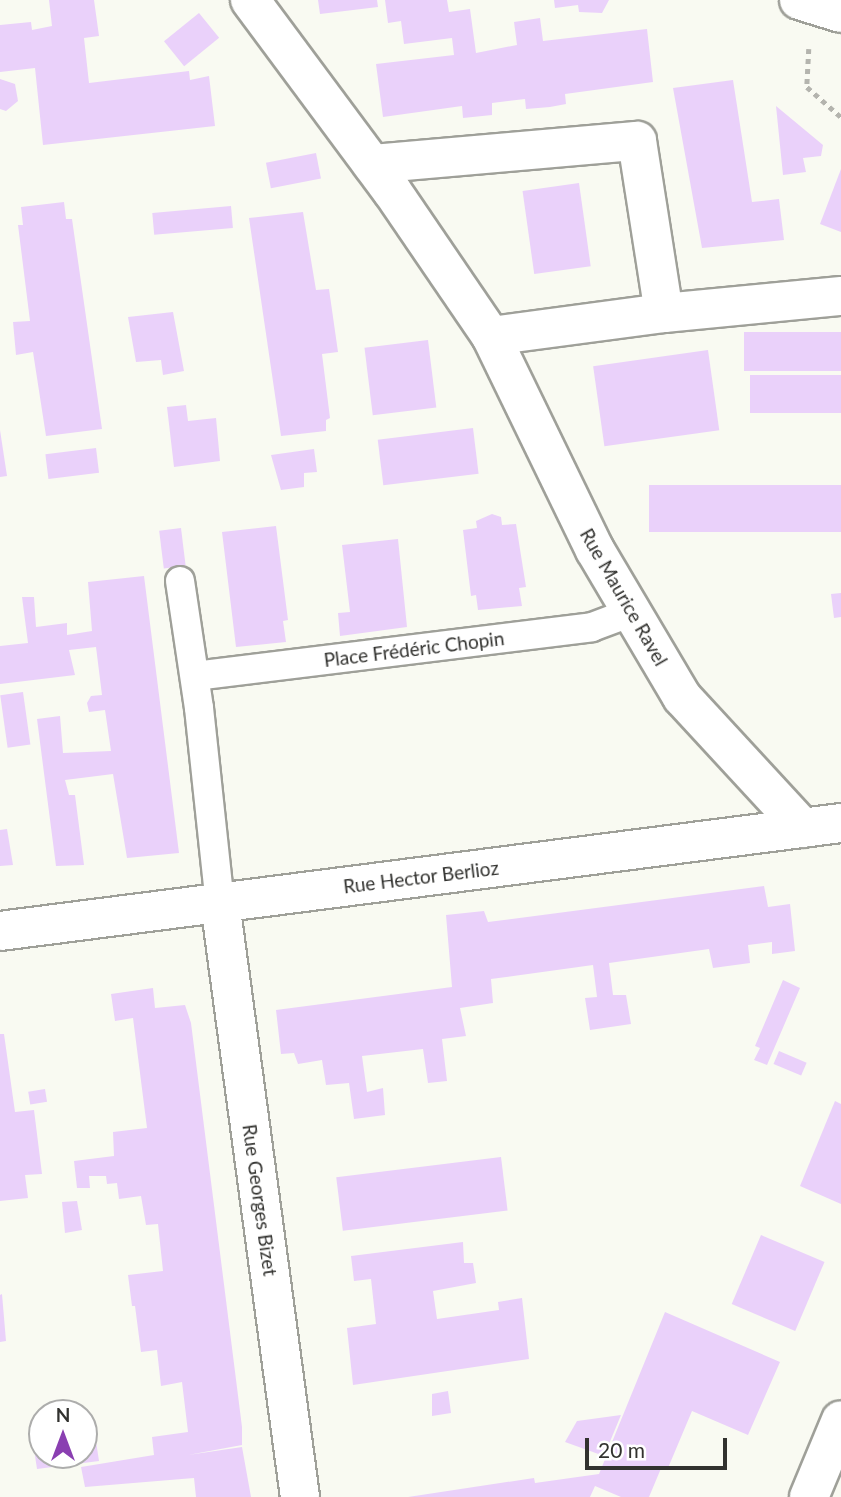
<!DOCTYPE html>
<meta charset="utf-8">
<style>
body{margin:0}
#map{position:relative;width:841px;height:1497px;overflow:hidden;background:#f9faf2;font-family:Lato,sans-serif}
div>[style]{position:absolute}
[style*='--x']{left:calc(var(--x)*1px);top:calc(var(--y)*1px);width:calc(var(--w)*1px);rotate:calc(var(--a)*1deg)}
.building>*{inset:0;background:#ead1fa;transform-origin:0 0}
.path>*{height:4.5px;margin-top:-2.25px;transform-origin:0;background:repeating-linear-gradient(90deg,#b4b4ae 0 5px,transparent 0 10px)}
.roads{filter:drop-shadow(2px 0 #9fa099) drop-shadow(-2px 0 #9fa099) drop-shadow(0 2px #9fa099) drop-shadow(0 -2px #9fa099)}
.service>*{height:28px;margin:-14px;padding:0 14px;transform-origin:14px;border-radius:14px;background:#fff}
.minor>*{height:38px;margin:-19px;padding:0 19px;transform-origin:19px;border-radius:19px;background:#fff}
span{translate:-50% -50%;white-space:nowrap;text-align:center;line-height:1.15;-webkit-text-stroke:5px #fff;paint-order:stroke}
.street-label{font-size:19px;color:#32322f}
.north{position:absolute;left:28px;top:1399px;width:70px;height:70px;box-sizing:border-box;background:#fff;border:2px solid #adadac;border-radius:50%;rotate:0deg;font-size:19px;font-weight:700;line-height:28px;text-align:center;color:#32322f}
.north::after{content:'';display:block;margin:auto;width:24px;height:32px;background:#8a3fb1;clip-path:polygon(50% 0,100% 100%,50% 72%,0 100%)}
.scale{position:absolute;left:585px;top:1438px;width:142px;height:32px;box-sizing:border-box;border:4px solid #32322f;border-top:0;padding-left:9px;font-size:21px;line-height:24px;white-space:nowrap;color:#32322f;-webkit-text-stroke:5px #fff;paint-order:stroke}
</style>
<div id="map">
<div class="building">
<div style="clip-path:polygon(49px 0,94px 0,99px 36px,84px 38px,89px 83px,189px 71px,190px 80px,209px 76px,215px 126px,43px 145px,35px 68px,0 72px,0 25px,31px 22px,32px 30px,52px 26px)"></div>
<div style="clip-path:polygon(318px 0,377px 0,378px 7px,320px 14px)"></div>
<div style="clip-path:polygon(385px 0,447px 0,449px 12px,470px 9px,476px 53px,517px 45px,514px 22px,540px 18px,543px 41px,647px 29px,653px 82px,565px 94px,566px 104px,550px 107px,526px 109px,525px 99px,492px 103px,492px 115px,463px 118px,462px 106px,383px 117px,376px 64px,454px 55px,452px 38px,404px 44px,401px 21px,388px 23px)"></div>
<div style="clip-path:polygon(554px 0,609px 0,602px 13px,579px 12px,578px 5px,555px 8px)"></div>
<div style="left:199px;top:13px;width:32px;height:45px;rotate:51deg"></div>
<div style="clip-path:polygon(0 79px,15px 84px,18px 101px,6px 111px,0 109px)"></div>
<div style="clip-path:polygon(733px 80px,752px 202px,779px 199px,784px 240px,702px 248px,673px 88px)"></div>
<div style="clip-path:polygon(776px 106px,823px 145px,821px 156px,803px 158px,806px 172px,783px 175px)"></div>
<div style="left:316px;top:153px;width:26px;height:51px;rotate:79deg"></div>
<div style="clip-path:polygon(841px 169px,841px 232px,820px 224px)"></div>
<div style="left:579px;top:183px;width:84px;height:57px;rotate:82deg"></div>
<div style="clip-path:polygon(64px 202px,66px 219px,72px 219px,102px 429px,46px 436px,33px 352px,16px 355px,13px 322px,30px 321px,18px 225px,23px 225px,21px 207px)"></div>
<div style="left:231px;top:206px;width:22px;height:79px;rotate:85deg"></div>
<div style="clip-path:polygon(303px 212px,316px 290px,329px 289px,338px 352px,322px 354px,330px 418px,326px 420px,326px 431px,281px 436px,249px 218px)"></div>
<div style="clip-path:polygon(173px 312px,184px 371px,163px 375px,161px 360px,136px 362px,128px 317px)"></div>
<div style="left:841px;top:332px;width:39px;height:97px;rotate:90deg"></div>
<div style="left:428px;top:340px;width:68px;height:64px;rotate:83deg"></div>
<div style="left:708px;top:350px;width:81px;height:116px;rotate:82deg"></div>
<div style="left:841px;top:375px;width:38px;height:91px;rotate:90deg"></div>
<div style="clip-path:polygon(186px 405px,188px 421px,216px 418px,220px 461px,174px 467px,167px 407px)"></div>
<div style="left:473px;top:428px;width:46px;height:96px;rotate:83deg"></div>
<div style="clip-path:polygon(0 430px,7px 476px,0 477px)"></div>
<div style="left:96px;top:448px;width:25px;height:51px;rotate:83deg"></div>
<div style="clip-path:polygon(314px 449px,317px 472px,304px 473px,304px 487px,281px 490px,271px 455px)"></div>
<div style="left:841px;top:485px;width:47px;height:192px;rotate:90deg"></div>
<div style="clip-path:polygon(492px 514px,501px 517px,502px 525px,516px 524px,526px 587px,519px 588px,522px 606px,478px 610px,476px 595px,471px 596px,463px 530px,477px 528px,476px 521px)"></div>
<div style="clip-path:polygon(276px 526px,288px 620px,283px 621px,286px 642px,236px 647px,222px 532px)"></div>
<div style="left:181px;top:528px;width:38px;height:22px;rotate:83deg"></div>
<div style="clip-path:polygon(398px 539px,407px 627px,340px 636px,338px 613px,350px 612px,342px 545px)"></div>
<div style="clip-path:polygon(144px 576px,179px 853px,127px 858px,113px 774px,65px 780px,69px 795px,75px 795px,84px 865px,56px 866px,37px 719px,60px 716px,63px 753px,111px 751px,105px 710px,89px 712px,87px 703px,91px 696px,102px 695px,96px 647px,69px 650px,75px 675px,0 684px,0 646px,28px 643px,22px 597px,34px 597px,36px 627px,67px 623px,67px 635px,92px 631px,88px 582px)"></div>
<div style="clip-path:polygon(841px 593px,841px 617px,834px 618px,831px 594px)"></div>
<div style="left:23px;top:692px;width:53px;height:23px;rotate:82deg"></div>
<div style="clip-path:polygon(7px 829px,13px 865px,0 866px,0 830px)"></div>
<div style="clip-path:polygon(764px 886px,768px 907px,790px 904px,795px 951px,772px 954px,772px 942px,748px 945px,750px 963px,713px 968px,709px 949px,609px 963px,613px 995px,626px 995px,631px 1024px,590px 1030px,585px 998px,597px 997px,593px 965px,491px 979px,493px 1003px,460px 1008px,466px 1036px,442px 1039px,447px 1081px,428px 1083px,423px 1049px,362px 1056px,367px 1092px,383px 1088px,385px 1115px,354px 1119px,349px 1083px,326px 1085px,322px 1060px,298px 1064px,294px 1053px,281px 1054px,276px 1010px,452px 987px,446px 915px,484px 911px,488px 922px)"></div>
<div style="clip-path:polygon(783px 980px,800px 988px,767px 1065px,754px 1060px,760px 1048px,755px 1046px)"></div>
<div style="clip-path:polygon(153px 988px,155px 1008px,185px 1005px,191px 1023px,242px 1427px,242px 1445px,188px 1455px,242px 1447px,251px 1497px,196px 1497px,194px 1478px,85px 1487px,81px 1467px,154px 1455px,152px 1437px,188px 1432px,182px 1382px,161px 1386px,157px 1350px,141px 1352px,135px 1306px,132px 1306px,128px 1275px,163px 1271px,158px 1224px,146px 1225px,141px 1196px,119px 1199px,117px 1183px,107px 1184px,106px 1176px,89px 1176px,90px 1188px,77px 1188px,74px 1161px,114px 1156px,113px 1132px,147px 1128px,133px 1018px,115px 1021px,111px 994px)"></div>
<div style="clip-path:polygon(0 1034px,4px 1034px,15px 1112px,34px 1110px,42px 1174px,25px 1175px,28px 1198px,0 1201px)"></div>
<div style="left:779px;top:1051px;width:30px;height:14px;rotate:23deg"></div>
<div style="left:45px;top:1089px;width:13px;height:17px;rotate:81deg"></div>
<div style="clip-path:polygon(835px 1101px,841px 1104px,841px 1204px,800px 1186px)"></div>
<div style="left:501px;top:1157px;width:54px;height:166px;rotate:83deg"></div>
<div style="clip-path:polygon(77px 1201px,82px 1230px,65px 1233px,62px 1202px)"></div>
<div style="left:761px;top:1235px;width:69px;height:75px;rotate:23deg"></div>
<div style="clip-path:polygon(463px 1242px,464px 1263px,473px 1263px,476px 1283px,433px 1291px,437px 1319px,499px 1310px,498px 1302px,522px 1298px,529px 1359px,353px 1385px,347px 1328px,376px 1324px,371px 1279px,354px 1281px,351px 1256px)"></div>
<div style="clip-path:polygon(2px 1294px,6px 1341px,0 1342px,0 1295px)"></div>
<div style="clip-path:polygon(665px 1312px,780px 1362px,748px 1435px,692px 1411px,668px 1468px,662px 1466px,649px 1497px,621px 1497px,595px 1486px,590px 1497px,408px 1497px,534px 1478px,535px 1483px,599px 1474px)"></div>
<div style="clip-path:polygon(448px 1391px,451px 1413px,432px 1416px,432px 1394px)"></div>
<div style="clip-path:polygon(621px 1415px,604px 1456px,565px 1442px,577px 1421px)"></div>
<div style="clip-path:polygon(94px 1428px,99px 1461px,37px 1469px,32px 1436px,42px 1435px,42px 1455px,84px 1455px,84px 1429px)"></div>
</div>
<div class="path">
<div style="--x:809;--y:49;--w:38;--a:93"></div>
<div style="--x:807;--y:87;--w:45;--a:41.4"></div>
</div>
<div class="roads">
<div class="service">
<div style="--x:180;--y:581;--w:128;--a:81.5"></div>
<div style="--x:199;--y:708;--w:196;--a:83.9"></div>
<div style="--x:195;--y:676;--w:400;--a:-7"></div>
<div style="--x:592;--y:627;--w:43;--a:-20.6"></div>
</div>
<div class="minor">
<div style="--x:250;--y:0;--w:238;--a:53.4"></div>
<div style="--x:392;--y:191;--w:176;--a:55.7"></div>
<div style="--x:491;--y:336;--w:238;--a:64.1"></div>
<div style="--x:595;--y:550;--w:171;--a:59.4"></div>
<div style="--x:682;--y:697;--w:178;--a:47.3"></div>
<div style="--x:799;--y:0;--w:44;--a:17.2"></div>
<div style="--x:372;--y:164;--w:266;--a:-5"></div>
<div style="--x:637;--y:141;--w:174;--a:81.1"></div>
<div style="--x:664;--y:313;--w:178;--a:-5.5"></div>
<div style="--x:491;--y:336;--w:175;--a:-7.6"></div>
<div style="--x:220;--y:903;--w:599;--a:82.33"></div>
<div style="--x:0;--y:931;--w:848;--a:-7.32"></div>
<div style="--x:809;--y:1497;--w:83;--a:-67.4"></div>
</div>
</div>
<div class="street-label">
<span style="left:624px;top:597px;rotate:60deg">Rue Maurice Ravel</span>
<span style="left:414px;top:649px;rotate:-7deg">Place Frédéric Chopin</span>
<span style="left:421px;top:877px;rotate:-7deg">Rue Hector Berlioz</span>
<span style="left:260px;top:1200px;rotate:82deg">Rue Georges Bizet</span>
</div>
<div class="north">N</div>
<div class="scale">20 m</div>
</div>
